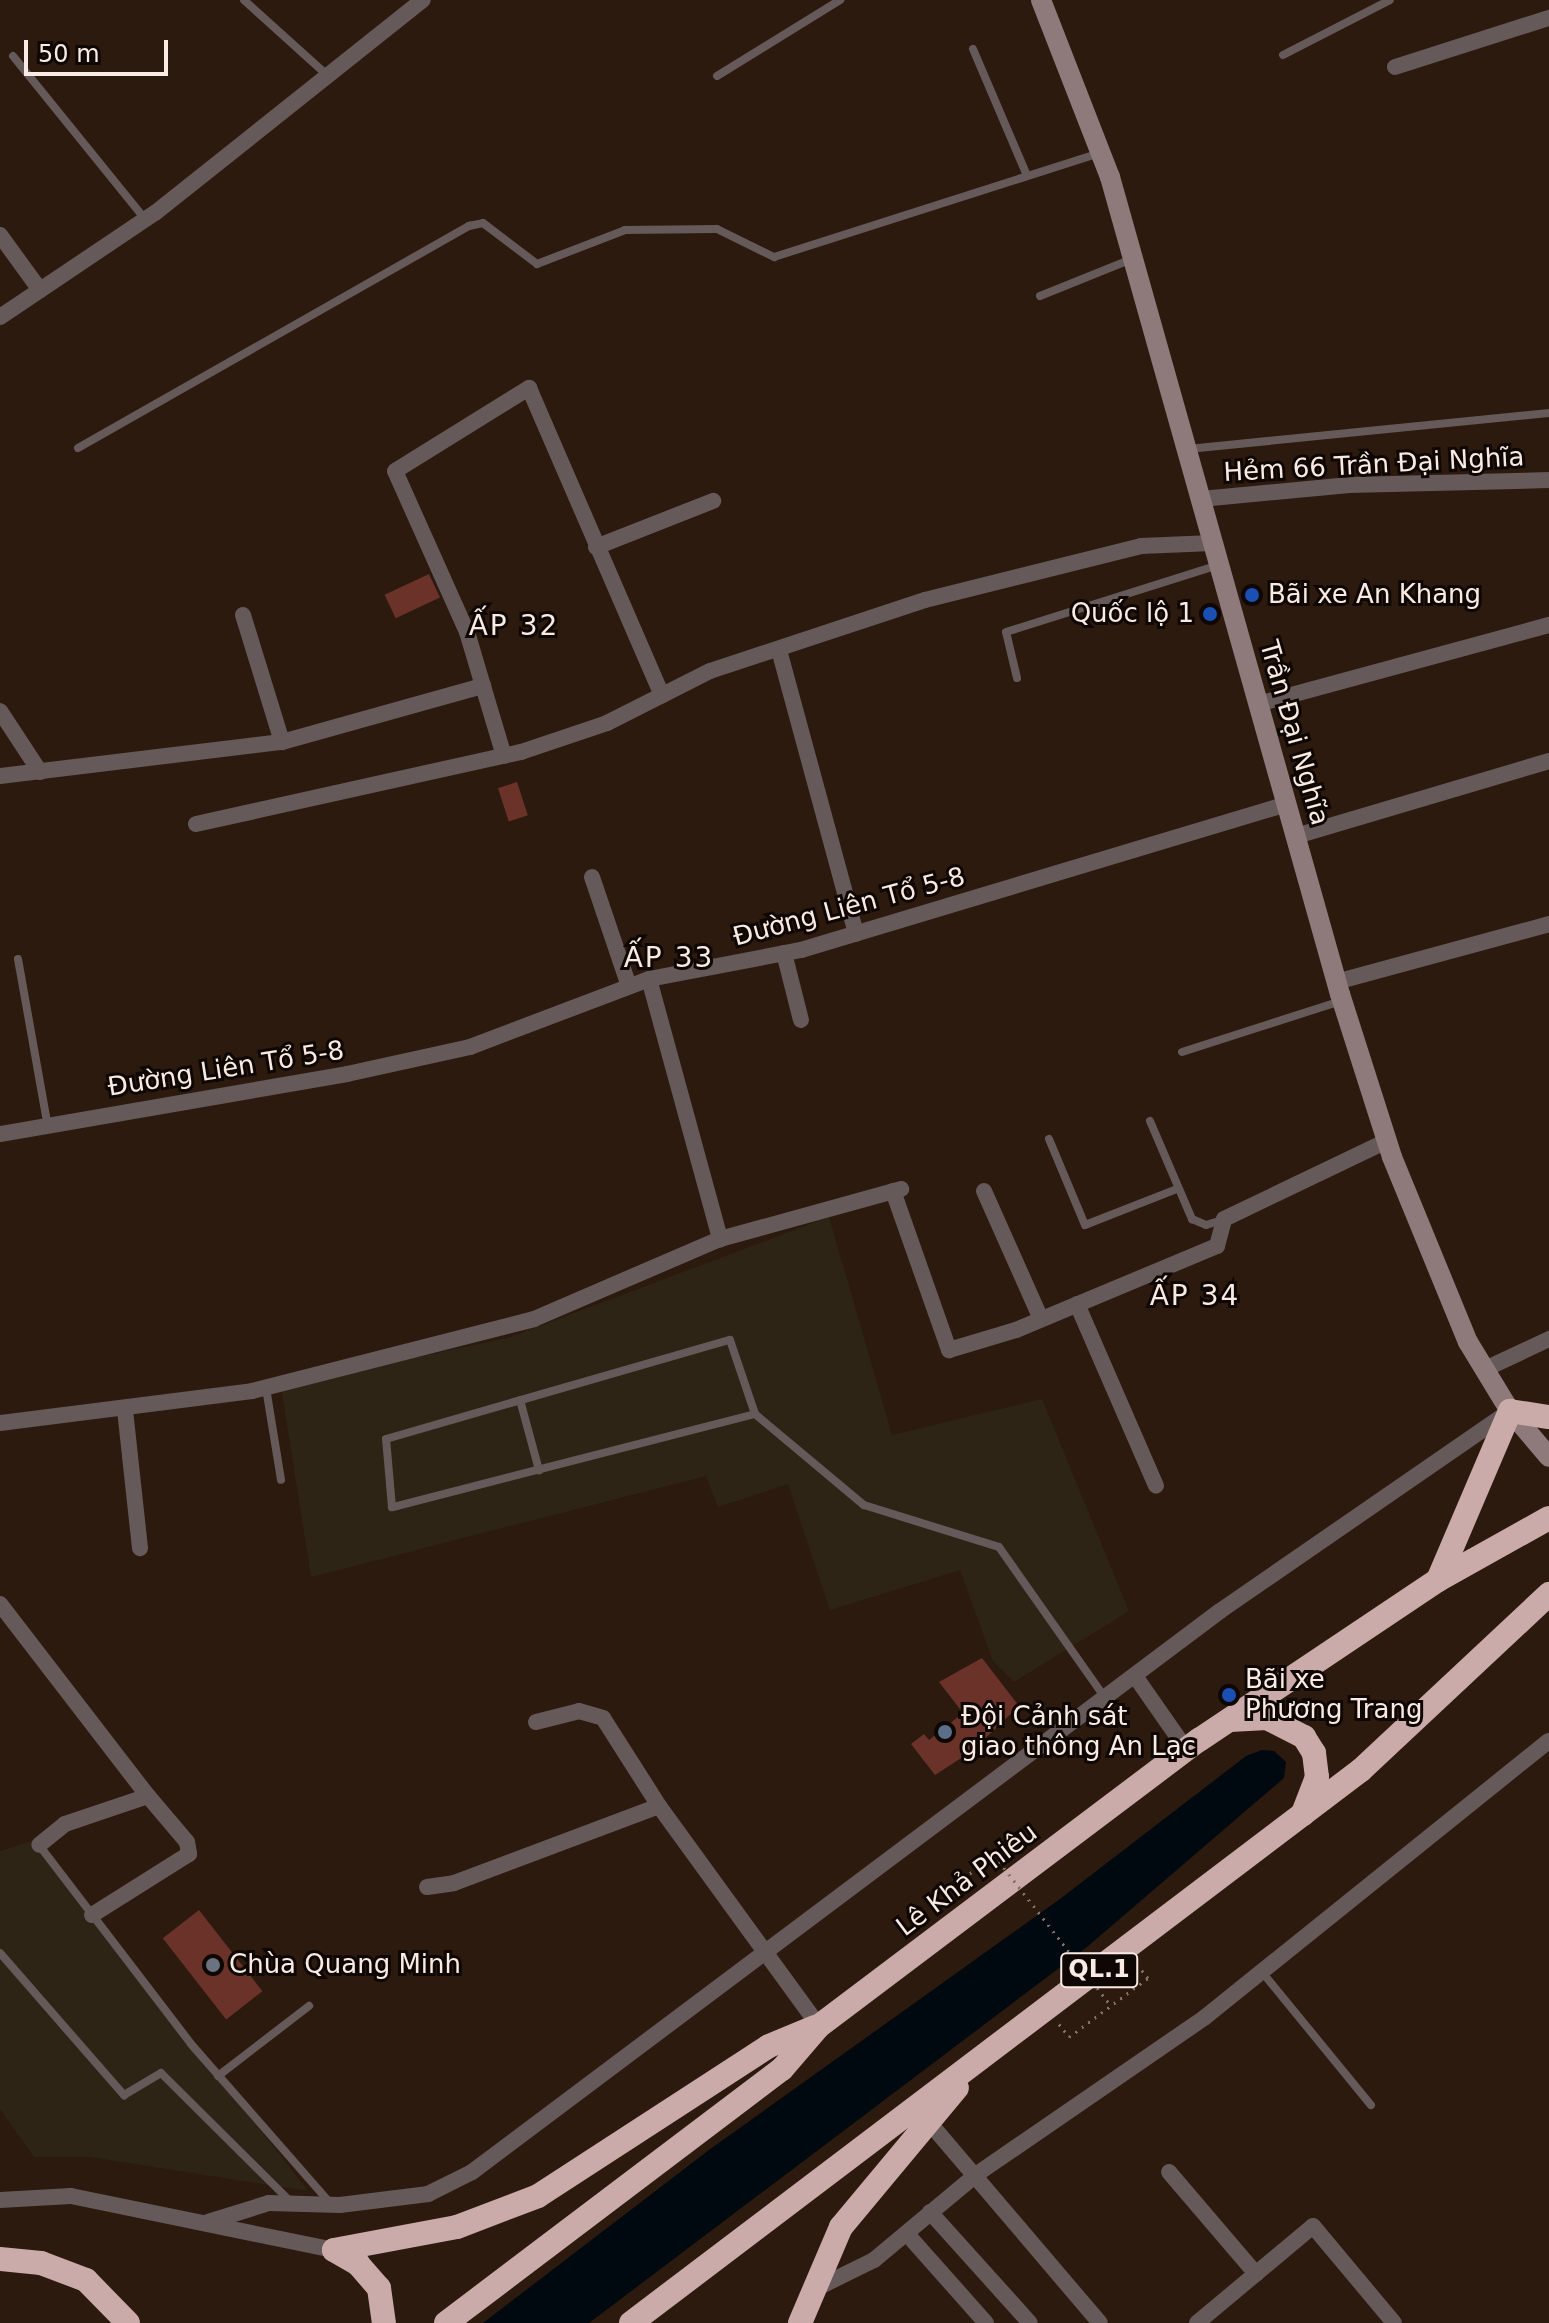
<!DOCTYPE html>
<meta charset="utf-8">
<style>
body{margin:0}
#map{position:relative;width:1549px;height:2323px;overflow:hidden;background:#2c1a0e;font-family:"DejaVu Sans",sans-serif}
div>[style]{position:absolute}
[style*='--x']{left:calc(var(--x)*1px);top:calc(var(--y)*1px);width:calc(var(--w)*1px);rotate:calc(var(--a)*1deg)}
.industrial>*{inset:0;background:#2e2415}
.water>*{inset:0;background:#00090f}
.building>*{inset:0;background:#6a3228;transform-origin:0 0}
.path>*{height:3px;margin-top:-1.5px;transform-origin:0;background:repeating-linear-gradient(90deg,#837268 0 2px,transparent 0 8px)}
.lane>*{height:8px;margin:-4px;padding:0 4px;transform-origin:4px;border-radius:4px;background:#655959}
.street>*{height:16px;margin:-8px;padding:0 8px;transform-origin:8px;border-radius:8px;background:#655959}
.secondary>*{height:20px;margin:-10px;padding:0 10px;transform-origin:10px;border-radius:10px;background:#8e7a7a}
.highway>*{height:24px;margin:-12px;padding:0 12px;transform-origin:12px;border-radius:12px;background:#caabaa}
.path-bridge>*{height:3px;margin-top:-1.5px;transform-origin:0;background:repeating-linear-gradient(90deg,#837268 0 2px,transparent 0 8px)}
.dots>*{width:22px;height:22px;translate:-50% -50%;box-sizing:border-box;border:4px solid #0e0703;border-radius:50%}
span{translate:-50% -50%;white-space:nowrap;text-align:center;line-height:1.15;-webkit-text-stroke:6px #0e0703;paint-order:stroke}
.shield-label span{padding:2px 6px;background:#0e0703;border:2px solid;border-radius:6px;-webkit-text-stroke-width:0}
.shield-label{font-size:24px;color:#f9ebe3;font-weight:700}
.street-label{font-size:26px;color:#f9ebe3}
.poi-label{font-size:26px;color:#f9ebe3}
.left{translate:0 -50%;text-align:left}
.right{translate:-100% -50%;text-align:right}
.neighbourhood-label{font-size:28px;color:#f9ebe3;letter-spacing:2px}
.scale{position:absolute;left:24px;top:40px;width:144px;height:36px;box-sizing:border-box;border:4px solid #f9ebe3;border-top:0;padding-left:10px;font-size:24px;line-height:28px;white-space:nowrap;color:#f9ebe3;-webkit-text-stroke:6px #0e0703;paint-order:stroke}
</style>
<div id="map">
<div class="industrial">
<div style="clip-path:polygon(829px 1217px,892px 1435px,1042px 1399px,1129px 1611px,1014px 1682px,993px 1661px,960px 1570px,830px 1610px,788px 1484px,718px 1507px,706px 1476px,311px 1577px,281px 1386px,508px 1338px)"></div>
<div style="clip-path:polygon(35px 1840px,308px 2191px,90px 2157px,34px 2157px,0 2109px,0 1851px)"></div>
</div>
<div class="water">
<div style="clip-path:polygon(1262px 1750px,1274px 1751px,1286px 1762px,1284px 1778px,1087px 1947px,589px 2323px,483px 2323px,709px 2150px,1060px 1899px,1246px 1756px)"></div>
</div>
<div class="building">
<div style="left:429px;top:574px;width:26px;height:49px;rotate:65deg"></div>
<div style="left:517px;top:782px;width:35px;height:20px;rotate:72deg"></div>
<div style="clip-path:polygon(982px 1658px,1019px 1706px,972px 1751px,935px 1775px,911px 1744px,924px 1734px,929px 1740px,963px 1713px,939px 1682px)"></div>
<div style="left:199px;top:1910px;width:103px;height:46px;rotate:52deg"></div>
</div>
<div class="path">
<div style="--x:964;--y:1892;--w:11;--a:-128"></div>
<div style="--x:957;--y:1883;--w:92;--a:-36.6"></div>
<div style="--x:1031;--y:1828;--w:8;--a:50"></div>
<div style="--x:1059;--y:2024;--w:16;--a:52"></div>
<div style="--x:1069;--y:2037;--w:99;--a:-36.8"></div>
<div style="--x:1148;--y:1978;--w:14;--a:-129"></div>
</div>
<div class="lane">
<div style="--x:244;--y:0;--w:110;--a:42.1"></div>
<div style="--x:973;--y:49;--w:135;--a:66.9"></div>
<div style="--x:1283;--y:55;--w:120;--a:-27.2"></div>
<div style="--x:13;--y:56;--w:210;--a:51"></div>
<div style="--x:717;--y:76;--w:145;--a:-31.7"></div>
<div style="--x:1040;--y:296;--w:99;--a:-21.9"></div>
<div style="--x:78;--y:448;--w:450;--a:-29.6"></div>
<div style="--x:469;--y:226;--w:14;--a:-12"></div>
<div style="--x:483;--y:223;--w:68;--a:37.2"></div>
<div style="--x:537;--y:264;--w:94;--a:-21.1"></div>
<div style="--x:625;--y:230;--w:92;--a:-0.6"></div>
<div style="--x:717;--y:229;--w:64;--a:26.2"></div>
<div style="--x:774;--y:257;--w:342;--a:-17.7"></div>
<div style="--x:1188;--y:449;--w:363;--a:-5.7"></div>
<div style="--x:1017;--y:678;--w:47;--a:-103.4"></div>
<div style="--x:1006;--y:632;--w:222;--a:-17.5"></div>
<div style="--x:18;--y:959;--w:166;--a:79.9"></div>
<div style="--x:1182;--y:1052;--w:167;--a:-17.8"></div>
<div style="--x:1150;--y:1121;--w:107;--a:66.8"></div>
<div style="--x:1192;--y:1219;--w:15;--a:23"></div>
<div style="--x:1206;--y:1225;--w:17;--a:-17"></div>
<div style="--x:1049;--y:1139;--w:93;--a:67.3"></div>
<div style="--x:1085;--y:1225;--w:99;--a:-21.4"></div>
<div style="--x:266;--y:1388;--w:93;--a:80.7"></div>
<div style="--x:520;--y:1400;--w:73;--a:74.8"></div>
<div style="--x:755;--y:1414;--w:375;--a:165.6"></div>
<div style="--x:392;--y:1507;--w:68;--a:-95"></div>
<div style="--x:386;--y:1439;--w:358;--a:-16.1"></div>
<div style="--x:730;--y:1340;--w:78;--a:71.3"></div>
<div style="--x:755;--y:1414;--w:142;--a:39.9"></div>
<div style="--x:864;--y:1505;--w:141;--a:17.3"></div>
<div style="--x:999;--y:1547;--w:184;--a:54.9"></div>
<div style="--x:39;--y:1845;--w:250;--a:52.6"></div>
<div style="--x:191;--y:2044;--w:213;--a:48.8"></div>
<div style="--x:0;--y:1953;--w:189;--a:48.9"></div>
<div style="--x:124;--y:2095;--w:43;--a:-30.7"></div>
<div style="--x:161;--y:2073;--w:182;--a:44.8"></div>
<div style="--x:1262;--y:1972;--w:172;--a:50.7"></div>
<div style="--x:218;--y:2076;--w:115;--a:-37.6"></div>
</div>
<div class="street">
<div style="--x:1395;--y:67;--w:162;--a:-17.7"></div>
<div style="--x:0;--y:235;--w:68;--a:54"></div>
<div style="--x:0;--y:317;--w:187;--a:-33.9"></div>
<div style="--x:155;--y:213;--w:342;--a:-38.5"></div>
<div style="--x:1201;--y:499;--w:149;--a:-5.4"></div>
<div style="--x:1349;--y:485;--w:200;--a:-1.4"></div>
<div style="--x:596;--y:547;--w:126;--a:-21.5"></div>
<div style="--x:243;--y:615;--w:133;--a:72.9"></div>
<div style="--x:779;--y:650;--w:294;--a:74.8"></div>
<div style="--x:483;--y:686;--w:56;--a:-106.5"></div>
<div style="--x:467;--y:632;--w:176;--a:-114.1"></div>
<div style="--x:395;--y:471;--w:158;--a:-31.8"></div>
<div style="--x:529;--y:388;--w:335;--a:66.6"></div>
<div style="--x:1258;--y:704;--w:302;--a:-15.2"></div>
<div style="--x:0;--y:711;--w:73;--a:56.7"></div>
<div style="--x:0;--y:776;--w:284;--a:-6.9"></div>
<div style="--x:282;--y:742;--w:209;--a:-15.6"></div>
<div style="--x:483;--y:686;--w:73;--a:73.3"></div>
<div style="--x:196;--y:824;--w:333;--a:-12.5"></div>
<div style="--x:521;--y:752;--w:91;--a:-18.6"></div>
<div style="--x:607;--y:723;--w:115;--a:-26.8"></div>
<div style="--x:710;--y:671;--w:226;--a:-18.3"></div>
<div style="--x:925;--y:600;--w:223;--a:-14"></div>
<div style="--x:1141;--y:546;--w:72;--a:-2.4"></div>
<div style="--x:1296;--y:836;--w:264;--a:-16.5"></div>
<div style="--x:592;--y:877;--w:115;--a:71.3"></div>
<div style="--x:784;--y:953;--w:69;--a:75.8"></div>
<div style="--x:649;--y:979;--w:270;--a:74.7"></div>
<div style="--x:1336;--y:982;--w:221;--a:-15.2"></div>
<div style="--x:0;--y:1134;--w:352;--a:-9.8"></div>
<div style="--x:347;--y:1074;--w:126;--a:-12.4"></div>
<div style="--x:470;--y:1047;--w:191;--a:-20.8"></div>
<div style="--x:649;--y:979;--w:155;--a:-10.8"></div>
<div style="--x:801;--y:950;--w:507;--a:-16.72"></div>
<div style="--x:893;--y:1191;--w:169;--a:70.6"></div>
<div style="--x:949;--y:1350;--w:70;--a:-16.6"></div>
<div style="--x:1016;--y:1330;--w:218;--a:-22.7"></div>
<div style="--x:1217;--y:1246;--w:28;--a:-75"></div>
<div style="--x:1224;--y:1219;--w:181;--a:-25.6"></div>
<div style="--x:984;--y:1191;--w:140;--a:66"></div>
<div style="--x:1077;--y:1304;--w:198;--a:66.5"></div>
<div style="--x:1485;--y:1369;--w:71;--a:-25.1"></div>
<div style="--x:125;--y:1410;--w:139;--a:83.8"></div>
<div style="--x:0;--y:1423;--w:254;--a:-7.2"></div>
<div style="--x:252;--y:1391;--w:291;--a:-14.3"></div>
<div style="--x:534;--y:1319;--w:202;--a:-23.3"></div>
<div style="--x:720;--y:1239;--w:188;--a:-15.4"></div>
<div style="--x:0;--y:1604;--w:242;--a:52.4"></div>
<div style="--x:148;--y:1796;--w:88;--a:161.4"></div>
<div style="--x:65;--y:1824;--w:33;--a:141"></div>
<div style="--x:1135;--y:1676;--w:89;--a:55.1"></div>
<div style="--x:536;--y:1722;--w:44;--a:-14.3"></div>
<div style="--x:579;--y:1711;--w:25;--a:16"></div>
<div style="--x:603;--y:1718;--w:104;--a:57.5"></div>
<div style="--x:659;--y:1806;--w:272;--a:54"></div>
<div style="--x:427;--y:1887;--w:27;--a:-8"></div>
<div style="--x:454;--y:1883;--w:219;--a:-20.6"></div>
<div style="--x:92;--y:1915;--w:115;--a:-32.2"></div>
<div style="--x:189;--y:1854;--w:12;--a:-99"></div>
<div style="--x:187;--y:1842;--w:60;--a:-130.3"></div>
<div style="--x:928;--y:2121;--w:265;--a:49.6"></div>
<div style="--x:1169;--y:2172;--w:134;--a:49.5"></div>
<div style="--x:0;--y:2200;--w:71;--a:-3.2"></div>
<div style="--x:71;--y:2196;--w:268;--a:11.6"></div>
<div style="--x:930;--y:2212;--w:149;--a:48"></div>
<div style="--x:208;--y:2222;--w:64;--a:-17.3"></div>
<div style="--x:269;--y:2203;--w:71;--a:1.6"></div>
<div style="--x:340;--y:2205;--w:89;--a:-7.1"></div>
<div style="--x:428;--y:2194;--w:49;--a:-26.6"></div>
<div style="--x:472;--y:2172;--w:935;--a:-36.87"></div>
<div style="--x:1220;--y:1611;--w:352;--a:-34.6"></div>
<div style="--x:907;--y:2234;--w:119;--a:48.4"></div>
<div style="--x:815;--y:2289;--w:66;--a:-26.2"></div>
<div style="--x:874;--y:2260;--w:134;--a:-39.9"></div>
<div style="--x:977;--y:2174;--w:275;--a:-34.5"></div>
<div style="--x:1204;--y:2018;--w:442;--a:-38.8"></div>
<div style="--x:1197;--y:2323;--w:151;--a:-39.9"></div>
<div style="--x:1313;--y:2226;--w:126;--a:50.1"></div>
</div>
<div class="secondary">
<div style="--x:1041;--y:0;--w:190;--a:68.7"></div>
<div style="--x:1110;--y:177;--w:849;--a:74.28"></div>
<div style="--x:1340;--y:994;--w:171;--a:72.3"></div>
<div style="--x:1392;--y:1157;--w:200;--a:67.7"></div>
<div style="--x:1468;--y:1342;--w:81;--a:58.7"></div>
<div style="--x:1510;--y:1411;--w:60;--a:49.7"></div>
</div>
<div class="highway">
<div style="--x:1438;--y:1580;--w:184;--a:-66.9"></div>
<div style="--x:1510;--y:1411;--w:39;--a:9"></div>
<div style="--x:1230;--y:1720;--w:37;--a:-3"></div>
<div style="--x:1267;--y:1718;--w:42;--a:27.2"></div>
<div style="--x:1304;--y:1737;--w:19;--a:58"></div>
<div style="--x:1314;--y:1753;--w:24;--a:83"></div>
<div style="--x:1317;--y:1777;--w:40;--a:111"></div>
<div style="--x:334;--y:2250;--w:125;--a:-10.6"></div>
<div style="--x:457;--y:2227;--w:87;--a:-20.9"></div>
<div style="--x:538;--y:2196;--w:275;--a:-33"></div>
<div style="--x:769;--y:2046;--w:50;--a:-22.4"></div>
<div style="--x:334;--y:2250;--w:28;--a:30"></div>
<div style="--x:358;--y:2264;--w:32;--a:49"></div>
<div style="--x:379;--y:2288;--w:35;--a:82"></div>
<div style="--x:0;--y:2259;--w:41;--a:5.6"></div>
<div style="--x:41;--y:2263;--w:48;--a:20.7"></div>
<div style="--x:86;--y:2280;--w:60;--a:45.7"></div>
<div style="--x:446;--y:2323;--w:421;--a:-37.1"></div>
<div style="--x:782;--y:2069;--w:57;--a:-49.3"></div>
<div style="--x:819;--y:2026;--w:476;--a:-37"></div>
<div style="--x:1199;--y:1740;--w:288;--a:-33.8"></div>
<div style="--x:1438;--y:1580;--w:127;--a:-29.2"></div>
<div style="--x:631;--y:2323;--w:916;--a:-37.15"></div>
<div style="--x:1361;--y:1770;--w:258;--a:-43.1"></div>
<div style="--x:800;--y:2323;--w:104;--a:-66.9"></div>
<div style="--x:841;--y:2227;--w:181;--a:-50.2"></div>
</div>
<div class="path-bridge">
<div style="--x:994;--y:1855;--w:191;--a:52.2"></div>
</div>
<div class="dots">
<div style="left:1252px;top:595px;background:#1a4fb4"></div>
<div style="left:1210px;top:614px;background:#1a4fb4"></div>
<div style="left:1229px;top:1695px;background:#1a4fb4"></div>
<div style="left:945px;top:1732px;background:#5c6f8a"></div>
<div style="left:213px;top:1965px;background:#6b7280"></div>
</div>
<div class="shield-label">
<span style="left:1099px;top:1970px">QL.1</span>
</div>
<div class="street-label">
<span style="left:1374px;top:465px;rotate:-3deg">Hẻm 66 Trần Đại Nghĩa</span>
<span style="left:1294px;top:733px;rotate:74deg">Trần Đại Nghĩa</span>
<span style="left:849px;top:907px;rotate:-15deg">Đường Liên Tổ 5-8</span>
<span style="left:226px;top:1069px;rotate:-9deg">Đường Liên Tổ 5-8</span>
<span style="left:967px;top:1880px;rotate:-37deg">Lê Khả Phiêu</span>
</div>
<div class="poi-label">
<span class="left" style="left:1268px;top:595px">Bãi xe An Khang</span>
<span class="right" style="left:1194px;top:614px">Quốc lộ 1</span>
<span class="left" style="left:1245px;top:1695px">Bãi xe<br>Phương Trang</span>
<span class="left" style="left:961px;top:1732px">Đội Cảnh sát<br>giao thông An Lạc</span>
<span class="left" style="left:229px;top:1965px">Chùa Quang Minh</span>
</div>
<div class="neighbourhood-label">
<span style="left:514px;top:626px">ẤP 32</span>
<span style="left:669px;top:958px">ẤP 33</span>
<span style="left:1195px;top:1296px">ẤP 34</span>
</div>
<div class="scale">50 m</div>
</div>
